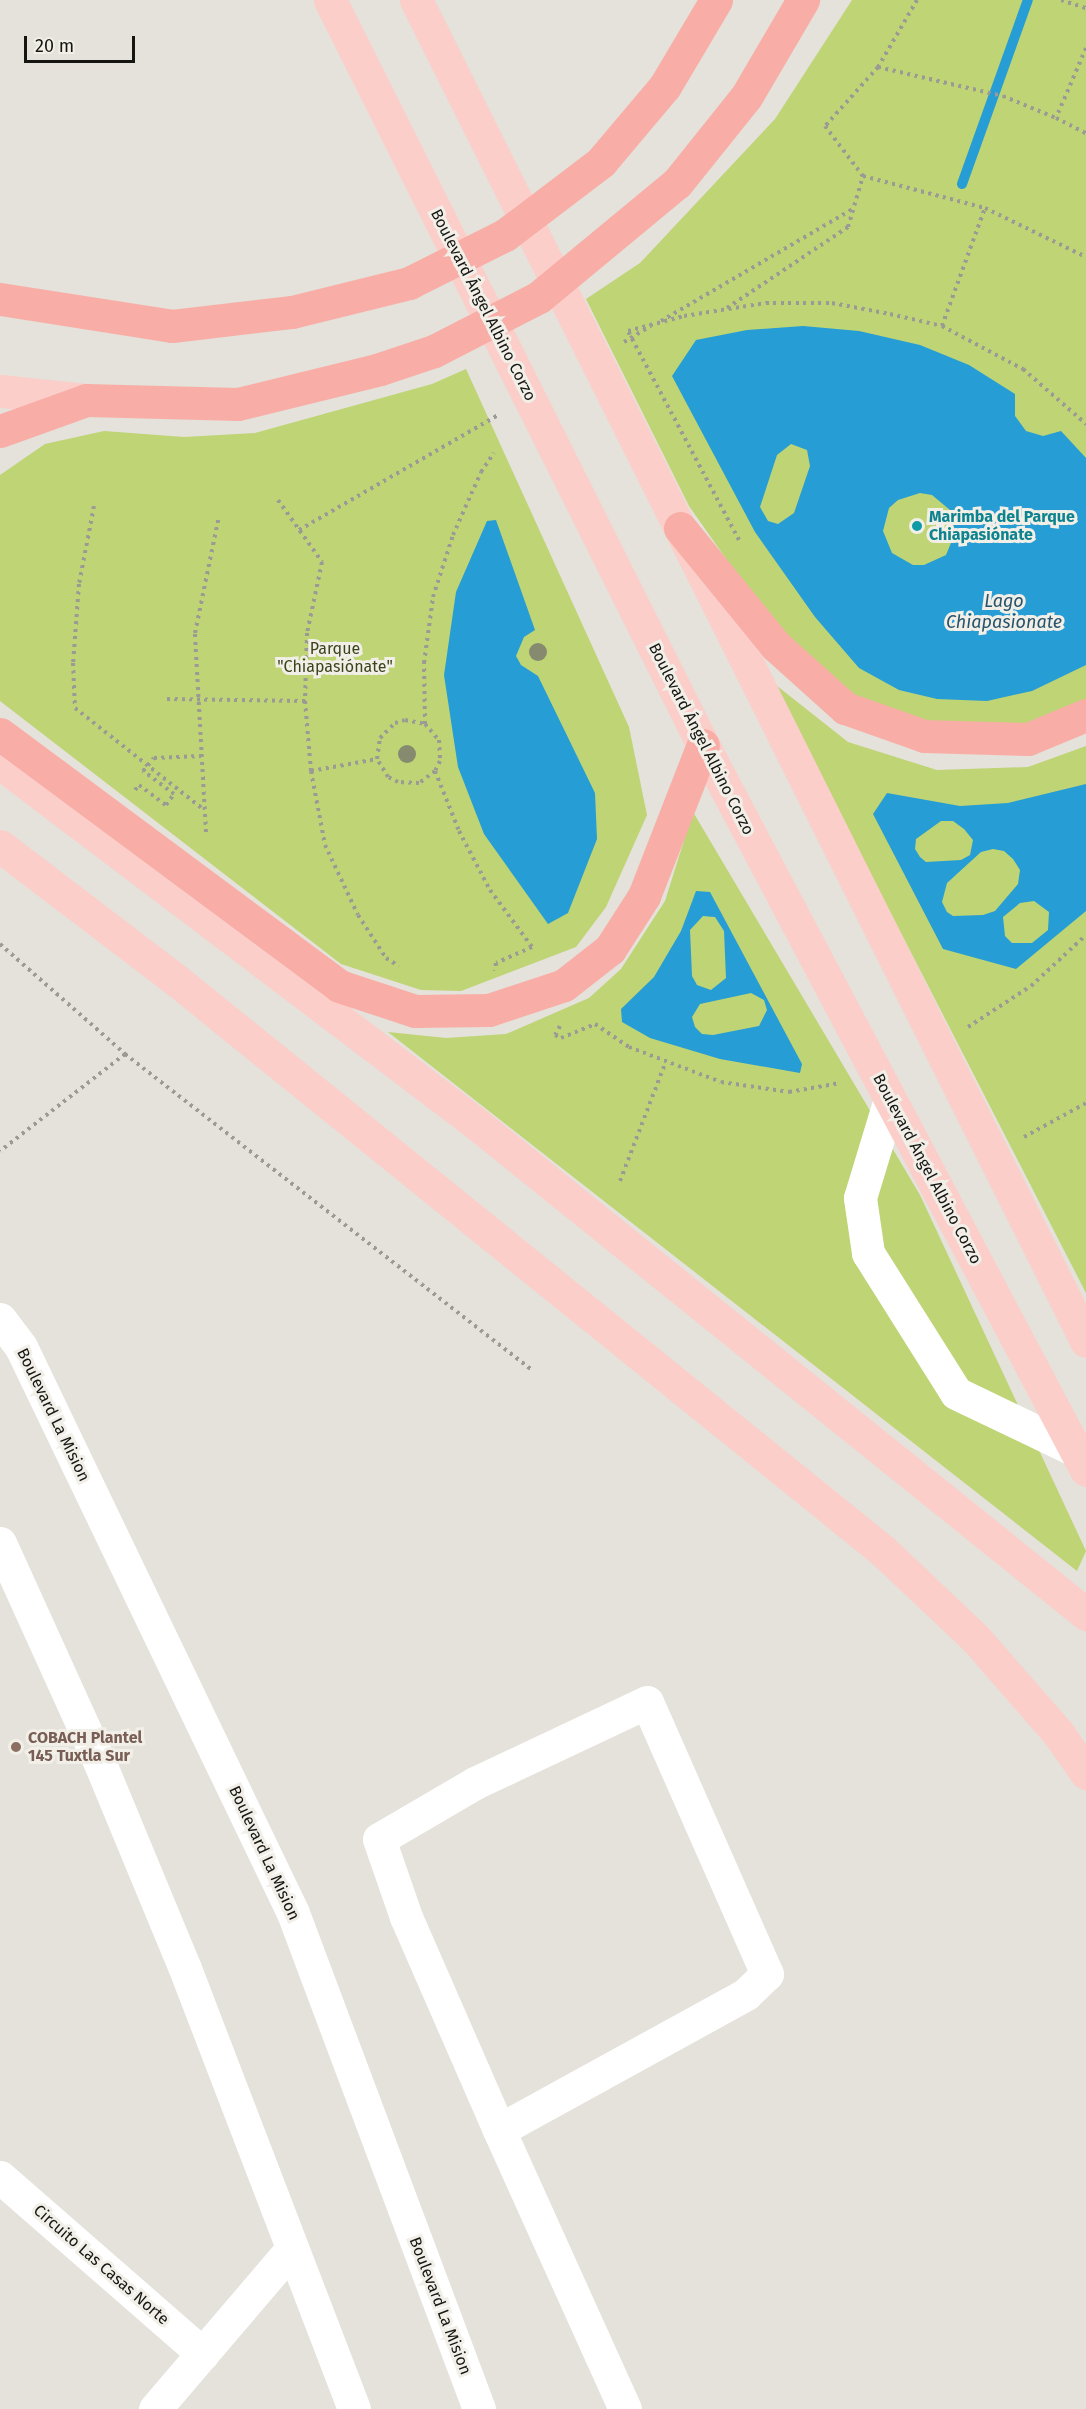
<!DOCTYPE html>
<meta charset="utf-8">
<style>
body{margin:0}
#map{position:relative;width:1086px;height:2409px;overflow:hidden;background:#e4e2da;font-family:"Fira Sans",sans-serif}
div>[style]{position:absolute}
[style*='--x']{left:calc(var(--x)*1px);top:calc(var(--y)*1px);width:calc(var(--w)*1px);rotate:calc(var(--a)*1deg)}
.green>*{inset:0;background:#bed475}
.water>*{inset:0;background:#269dd4}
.stream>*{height:10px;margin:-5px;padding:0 5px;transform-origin:5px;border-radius:5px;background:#269dd4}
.path>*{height:4px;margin-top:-2px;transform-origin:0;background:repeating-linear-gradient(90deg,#9b9a94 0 3px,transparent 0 7.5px)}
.minor>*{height:33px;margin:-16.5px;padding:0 16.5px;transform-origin:16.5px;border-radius:16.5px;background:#fff}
.major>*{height:33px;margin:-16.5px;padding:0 16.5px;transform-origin:16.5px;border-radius:16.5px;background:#fbceca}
.highway>*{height:33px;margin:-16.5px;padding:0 16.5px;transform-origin:16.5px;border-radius:16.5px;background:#f8aea7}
.trees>*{width:18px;height:18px;margin:-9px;border-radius:50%;background:#868b70}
.dots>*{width:16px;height:16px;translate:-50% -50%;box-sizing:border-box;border:3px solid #f1efe7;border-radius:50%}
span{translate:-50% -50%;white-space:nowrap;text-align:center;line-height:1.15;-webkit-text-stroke:6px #f1efe7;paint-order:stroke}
.street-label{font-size:16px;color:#151512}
.culture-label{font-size:16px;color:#0d838f;font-weight:700}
.left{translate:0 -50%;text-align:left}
.park-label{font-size:16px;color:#3a431a}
.education-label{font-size:16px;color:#785e54;font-weight:700}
.water-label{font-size:18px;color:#27546c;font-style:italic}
.scale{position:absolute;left:24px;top:36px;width:111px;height:27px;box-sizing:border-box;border:3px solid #151512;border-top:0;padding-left:8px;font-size:18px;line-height:21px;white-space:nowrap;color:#151512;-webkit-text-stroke:4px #f1efe7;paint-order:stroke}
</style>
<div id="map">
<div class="green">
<div style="clip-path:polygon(852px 0,1086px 0,1086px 703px,1021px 729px,932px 726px,856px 701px,783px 640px,689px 506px,586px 299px,640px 263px,775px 119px)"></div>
<div style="clip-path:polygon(466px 369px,629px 727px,647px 815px,606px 907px,576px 947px,461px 991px,421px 990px,341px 964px,0 701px,0 475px,45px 444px,104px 431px,184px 437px,255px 433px,432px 384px)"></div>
<div style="clip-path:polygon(772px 682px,848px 742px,937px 770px,1028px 767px,1086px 746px,1086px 1293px)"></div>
<div style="clip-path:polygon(693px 812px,920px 1195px,1086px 1551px,1077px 1571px,388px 1032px,446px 1038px,506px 1034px,589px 998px,621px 969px,665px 901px)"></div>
</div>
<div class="water">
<div style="clip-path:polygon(evenodd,803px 326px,859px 331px,920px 345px,969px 365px,1015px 394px,1015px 416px,1026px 431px,1043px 436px,1061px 431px,1086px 458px,1086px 665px,1032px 691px,987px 701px,937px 699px,899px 690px,859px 668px,815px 617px,755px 532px,672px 376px,696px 340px,747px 330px,803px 326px,791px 444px,807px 450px,810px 466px,794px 513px,778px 524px,768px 521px,760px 507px,777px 455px,791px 444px,803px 326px,920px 493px,932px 495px,950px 510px,955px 533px,946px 555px,924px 565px,913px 565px,892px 553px,883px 531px,889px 508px,898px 500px,920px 493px)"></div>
<div style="clip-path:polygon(496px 520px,535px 630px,524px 637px,516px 656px,521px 665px,538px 676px,595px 793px,597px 839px,568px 913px,548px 924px,484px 834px,458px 767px,444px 675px,456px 592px,487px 521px)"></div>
<div style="clip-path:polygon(evenodd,1086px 784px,1086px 911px,1016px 969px,943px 949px,873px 814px,887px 793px,960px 806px,1008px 803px,1086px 784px,941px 821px,953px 821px,964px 829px,973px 840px,970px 855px,961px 860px,926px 862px,920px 857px,915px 849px,916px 839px,941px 821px,1086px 784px,993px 849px,1004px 851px,1013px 859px,1020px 870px,1018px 884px,995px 911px,983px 915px,953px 916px,947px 912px,942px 902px,947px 883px,981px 852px,993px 849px,1086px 784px,1034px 901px,1049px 912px,1048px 930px,1032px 943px,1012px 943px,1005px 936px,1003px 917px,1020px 903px,1034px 901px)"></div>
<div style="clip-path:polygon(evenodd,696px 891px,710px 892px,802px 1064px,800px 1073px,720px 1059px,650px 1038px,622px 1022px,621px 1009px,654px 977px,681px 931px,696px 891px,703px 916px,715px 917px,724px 931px,726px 978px,711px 990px,697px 985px,692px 976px,690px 930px,703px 916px,696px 891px,751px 993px,764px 1000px,767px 1010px,759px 1026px,713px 1035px,702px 1034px,695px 1027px,692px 1017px,700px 1004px,751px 993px)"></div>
</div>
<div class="stream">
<div style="--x:962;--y:184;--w:195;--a:-70.3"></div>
</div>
<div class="path">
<div style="--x:917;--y:0;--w:78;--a:120.2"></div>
<div style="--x:878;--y:67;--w:79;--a:131.9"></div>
<div style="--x:825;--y:126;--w:63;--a:52.8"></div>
<div style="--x:863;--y:176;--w:126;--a:14.7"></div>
<div style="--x:985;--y:208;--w:112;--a:25.9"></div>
<div style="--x:1061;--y:0;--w:26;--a:18"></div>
<div style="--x:1086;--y:48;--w:76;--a:113.2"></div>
<div style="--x:1056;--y:118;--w:34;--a:27"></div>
<div style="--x:878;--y:67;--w:128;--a:13.1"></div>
<div style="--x:1003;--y:96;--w:57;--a:22.5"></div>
<div style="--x:727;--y:308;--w:146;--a:-33.8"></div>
<div style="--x:848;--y:227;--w:53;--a:-73.6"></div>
<div style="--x:661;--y:321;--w:224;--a:-30.3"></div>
<div style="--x:942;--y:326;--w:126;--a:-70"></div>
<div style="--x:624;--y:342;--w:31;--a:-31"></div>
<div style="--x:278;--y:500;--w:76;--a:54.6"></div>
<div style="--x:322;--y:562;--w:73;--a:101.9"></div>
<div style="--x:307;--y:633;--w:68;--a:91.7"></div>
<div style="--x:305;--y:701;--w:70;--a:85.1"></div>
<div style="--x:311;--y:771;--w:75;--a:79.3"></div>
<div style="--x:325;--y:845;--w:77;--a:64.8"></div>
<div style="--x:358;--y:915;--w:51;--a:56.9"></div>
<div style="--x:386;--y:958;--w:15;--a:32"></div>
<div style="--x:94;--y:506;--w:79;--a:100.9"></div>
<div style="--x:79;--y:584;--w:79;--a:94.3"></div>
<div style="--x:73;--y:663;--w:45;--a:87.5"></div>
<div style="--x:75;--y:708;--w:164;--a:38.3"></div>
<div style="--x:299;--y:530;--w:230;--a:-30"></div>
<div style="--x:739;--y:540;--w:237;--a:-118"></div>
<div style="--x:628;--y:331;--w:58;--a:-15"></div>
<div style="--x:684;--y:316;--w:83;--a:-9"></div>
<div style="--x:766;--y:303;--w:66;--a:0"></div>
<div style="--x:832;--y:303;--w:59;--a:10.7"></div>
<div style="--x:890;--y:314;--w:53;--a:13"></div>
<div style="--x:942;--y:326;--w:92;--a:28"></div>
<div style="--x:1023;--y:369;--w:84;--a:41.1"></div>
<div style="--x:167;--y:699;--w:138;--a:0.8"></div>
<div style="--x:425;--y:724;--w:61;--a:-90.9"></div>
<div style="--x:424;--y:663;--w:67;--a:-82.2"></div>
<div style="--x:433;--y:597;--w:65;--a:-72.1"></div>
<div style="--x:453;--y:535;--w:69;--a:-66"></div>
<div style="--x:481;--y:472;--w:23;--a:-56"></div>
<div style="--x:311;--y:771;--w:67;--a:-10.3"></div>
<div style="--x:435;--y:771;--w:20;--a:143"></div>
<div style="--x:419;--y:783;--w:21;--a:-177"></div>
<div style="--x:398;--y:782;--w:11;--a:-153"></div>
<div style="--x:388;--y:777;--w:21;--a:-121"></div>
<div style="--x:377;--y:759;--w:21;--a:-82"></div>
<div style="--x:380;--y:738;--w:21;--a:-45"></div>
<div style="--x:395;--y:723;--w:10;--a:-17"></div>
<div style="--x:405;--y:720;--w:20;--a:11"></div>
<div style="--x:425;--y:724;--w:21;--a:49"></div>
<div style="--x:439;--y:740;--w:21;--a:87"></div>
<div style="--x:440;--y:761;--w:11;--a:117"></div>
<div style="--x:435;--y:771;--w:65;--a:68.2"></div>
<div style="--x:459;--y:831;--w:67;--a:62.3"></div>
<div style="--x:490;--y:890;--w:71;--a:53.6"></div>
<div style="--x:532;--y:947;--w:39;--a:156"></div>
<div style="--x:496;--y:963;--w:8;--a:104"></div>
<div style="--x:135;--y:790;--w:6;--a:-51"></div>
<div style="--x:139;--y:785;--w:34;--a:37"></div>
<div style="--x:166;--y:805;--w:14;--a:-54"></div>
<div style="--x:174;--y:794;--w:39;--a:-143"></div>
<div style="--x:143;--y:771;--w:17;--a:-50"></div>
<div style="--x:154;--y:758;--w:47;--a:-2.4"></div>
<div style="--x:206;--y:832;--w:199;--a:-93.2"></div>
<div style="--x:195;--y:633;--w:119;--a:-78.4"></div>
<div style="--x:0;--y:944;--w:167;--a:41.3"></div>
<div style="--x:125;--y:1054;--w:158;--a:142.2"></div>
<div style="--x:560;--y:1026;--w:10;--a:119"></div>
<div style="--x:555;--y:1035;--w:7;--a:27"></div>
<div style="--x:561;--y:1038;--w:37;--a:-22"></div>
<div style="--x:595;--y:1024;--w:41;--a:34.1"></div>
<div style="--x:629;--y:1047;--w:98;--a:20.8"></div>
<div style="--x:721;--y:1082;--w:69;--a:8.4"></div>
<div style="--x:789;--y:1092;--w:52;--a:-10"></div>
<div style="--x:968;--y:1027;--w:75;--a:-33.1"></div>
<div style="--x:1031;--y:986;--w:75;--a:-42.8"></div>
<div style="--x:125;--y:1054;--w:515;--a:37.83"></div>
<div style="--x:1024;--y:1137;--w:71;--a:-28.7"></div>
<div style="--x:620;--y:1181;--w:125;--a:-69"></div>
</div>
<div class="minor">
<div style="--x:890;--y:1099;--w:103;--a:106.9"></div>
<div style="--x:860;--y:1198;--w:56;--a:81.7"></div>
<div style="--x:868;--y:1253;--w:165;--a:57.8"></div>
<div style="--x:956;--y:1393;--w:132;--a:25.6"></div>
<div style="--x:0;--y:1319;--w:35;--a:53"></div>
<div style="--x:21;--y:1347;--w:628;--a:64.33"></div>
<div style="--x:293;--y:1913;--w:530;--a:69.44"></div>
<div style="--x:0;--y:1543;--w:239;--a:65.6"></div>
<div style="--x:99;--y:1761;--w:222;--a:67.5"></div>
<div style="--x:184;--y:1966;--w:474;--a:69"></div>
<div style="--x:499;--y:2130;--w:282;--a:-28.8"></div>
<div style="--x:746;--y:1994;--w:29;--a:-44"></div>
<div style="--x:767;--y:1974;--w:297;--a:-113.8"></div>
<div style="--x:647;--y:1702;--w:190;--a:154.8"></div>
<div style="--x:475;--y:1783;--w:111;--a:149.7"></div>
<div style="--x:379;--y:1839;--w:83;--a:70.9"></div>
<div style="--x:406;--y:1917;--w:232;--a:66.4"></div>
<div style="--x:499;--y:2130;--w:306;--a:65.7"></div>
<div style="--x:0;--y:2177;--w:269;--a:41.1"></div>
<div style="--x:155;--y:2409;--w:208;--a:-49.5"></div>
</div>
<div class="major">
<div style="--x:330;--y:0;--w:833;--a:63.4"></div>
<div style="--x:703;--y:745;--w:820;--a:62.15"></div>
<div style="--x:416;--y:0;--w:1499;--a:63.45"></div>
<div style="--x:0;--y:391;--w:86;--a:6"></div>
<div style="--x:0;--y:763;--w:593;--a:37.12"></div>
<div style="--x:473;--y:1121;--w:787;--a:38.81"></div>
<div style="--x:0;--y:846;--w:221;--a:37.3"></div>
<div style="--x:176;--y:980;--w:907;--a:38.92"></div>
<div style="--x:882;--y:1550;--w:129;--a:43.4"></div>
<div style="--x:976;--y:1639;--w:125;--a:48.9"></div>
<div style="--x:1058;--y:1733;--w:49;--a:55"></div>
</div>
<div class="highway">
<div style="--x:0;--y:299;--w:174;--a:8.9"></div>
<div style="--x:172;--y:326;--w:121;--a:-6.7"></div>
<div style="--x:292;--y:312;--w:121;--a:-13.9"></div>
<div style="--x:409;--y:283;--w:107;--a:-26.6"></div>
<div style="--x:505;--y:235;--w:121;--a:-37.2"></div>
<div style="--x:601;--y:162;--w:99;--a:-49.9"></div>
<div style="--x:665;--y:86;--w:100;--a:-59.3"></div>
<div style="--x:0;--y:431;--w:91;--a:-19.8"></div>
<div style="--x:86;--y:400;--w:152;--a:1.5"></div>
<div style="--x:238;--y:404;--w:146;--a:-13.8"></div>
<div style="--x:380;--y:369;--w:57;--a:-18.4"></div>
<div style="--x:434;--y:351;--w:118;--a:-27.2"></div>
<div style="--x:539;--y:297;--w:179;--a:-39.6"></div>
<div style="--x:677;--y:183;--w:110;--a:-51.3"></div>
<div style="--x:746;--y:97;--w:113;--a:-59.6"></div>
<div style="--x:680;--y:528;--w:152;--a:50.9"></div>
<div style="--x:776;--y:646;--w:93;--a:41.9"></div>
<div style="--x:845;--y:708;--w:84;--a:19.5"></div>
<div style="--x:924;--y:736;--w:104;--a:1.7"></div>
<div style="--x:1028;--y:739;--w:63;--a:-22.5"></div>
<div style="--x:0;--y:734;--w:422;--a:36.6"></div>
<div style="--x:339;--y:986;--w:80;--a:18.2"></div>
<div style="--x:415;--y:1011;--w:74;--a:-0.8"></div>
<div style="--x:489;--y:1010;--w:79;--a:-18.4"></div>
<div style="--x:564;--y:985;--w:58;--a:-38"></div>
<div style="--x:610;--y:949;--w:63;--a:-57.3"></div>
<div style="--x:644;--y:896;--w:162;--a:-68.7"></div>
</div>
<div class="trees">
<div style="left:538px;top:652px"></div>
<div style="left:407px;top:754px"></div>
</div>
<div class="dots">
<div style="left:917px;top:526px;background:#0f9aa8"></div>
<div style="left:16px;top:1747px;background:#8d6e63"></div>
</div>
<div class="street-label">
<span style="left:483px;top:305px;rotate:63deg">Boulevard Ángel Albino Corzo</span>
<span style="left:701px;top:739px;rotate:63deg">Boulevard Ángel Albino Corzo</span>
<span style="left:927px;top:1169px;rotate:62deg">Boulevard Ángel Albino Corzo</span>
<span style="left:53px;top:1415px;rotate:64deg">Boulevard La Mision</span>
<span style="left:264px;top:1853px;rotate:65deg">Boulevard La Mision</span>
<span style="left:101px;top:2265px;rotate:41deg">Circuito Las Casas Norte</span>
<span style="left:440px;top:2306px;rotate:69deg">Boulevard La Mision</span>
</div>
<div class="culture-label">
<span class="left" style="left:929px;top:526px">Marimba del Parque<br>Chiapasiónate</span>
</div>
<div class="park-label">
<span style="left:335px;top:658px">Parque<br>"Chiapasiónate"</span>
</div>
<div class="education-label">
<span class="left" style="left:28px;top:1747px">COBACH Plantel<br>145 Tuxtla Sur</span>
</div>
<div class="water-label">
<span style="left:1004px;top:612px">Lago<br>Chiapasionate</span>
</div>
<div class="scale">20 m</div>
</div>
